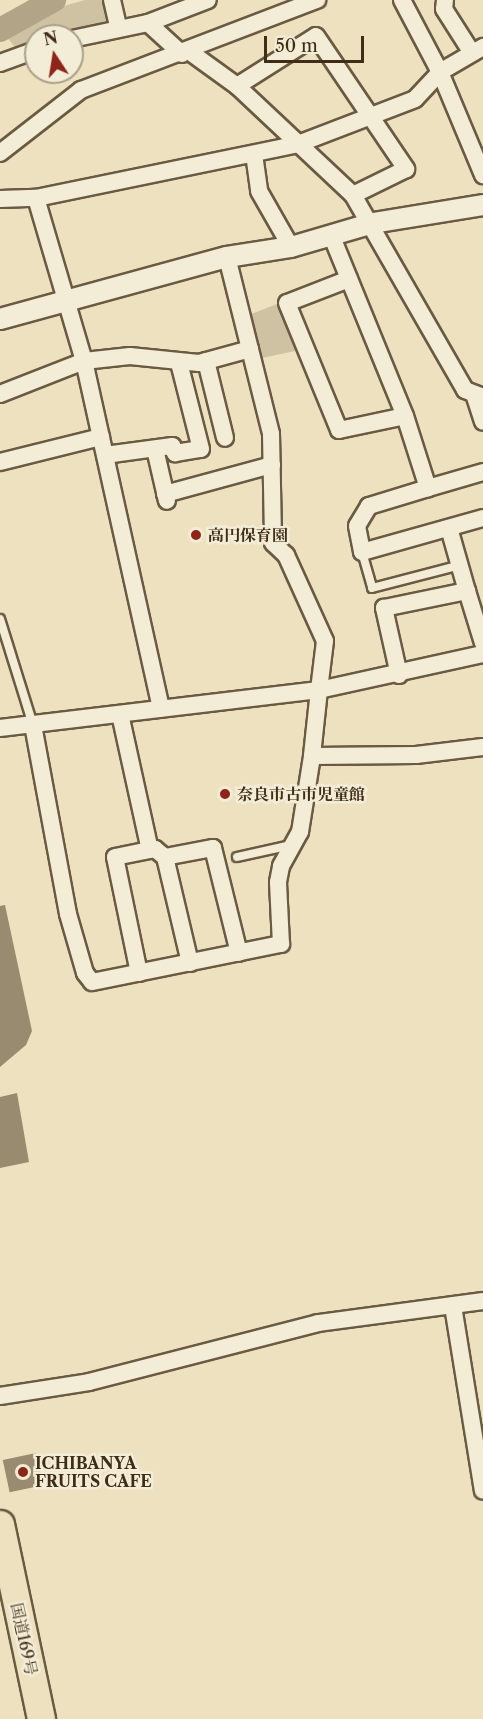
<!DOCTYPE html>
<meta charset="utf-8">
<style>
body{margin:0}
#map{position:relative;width:483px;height:1719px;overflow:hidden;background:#ede1c0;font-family:"Libre Caslon Text","Noto Serif JP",serif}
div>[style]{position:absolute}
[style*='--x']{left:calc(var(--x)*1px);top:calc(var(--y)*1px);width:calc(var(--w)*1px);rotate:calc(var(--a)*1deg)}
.green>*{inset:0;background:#cfc2a3}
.river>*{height:24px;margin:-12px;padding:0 12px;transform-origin:12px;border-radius:12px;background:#b2a487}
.building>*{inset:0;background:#998b6f;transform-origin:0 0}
.roads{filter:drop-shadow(2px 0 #6a5a42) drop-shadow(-2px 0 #6a5a42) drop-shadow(0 2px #6a5a42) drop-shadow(0 -2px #6a5a42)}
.service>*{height:8px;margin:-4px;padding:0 4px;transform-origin:4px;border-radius:4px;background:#f3ecd6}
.minor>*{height:16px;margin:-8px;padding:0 8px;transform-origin:8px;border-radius:8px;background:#f3ecd6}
.tertiary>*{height:20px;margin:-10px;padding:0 10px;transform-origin:10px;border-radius:10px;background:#f3ecd6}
.trunk>*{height:27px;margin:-13.5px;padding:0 13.5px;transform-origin:13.5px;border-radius:13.5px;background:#ede1c0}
.dots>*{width:16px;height:16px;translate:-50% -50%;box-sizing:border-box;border:3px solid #f3ecd6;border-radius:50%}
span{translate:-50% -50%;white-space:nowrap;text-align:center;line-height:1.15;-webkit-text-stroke:5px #f3ecd6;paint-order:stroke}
.poi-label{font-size:16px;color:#3f2d18;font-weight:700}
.left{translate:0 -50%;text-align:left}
.street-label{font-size:16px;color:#3f2d18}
.north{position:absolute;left:24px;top:24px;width:60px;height:60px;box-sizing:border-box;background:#f3ecd6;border:2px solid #aba08a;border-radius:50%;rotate:348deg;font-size:16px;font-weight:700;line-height:24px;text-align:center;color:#3f2d18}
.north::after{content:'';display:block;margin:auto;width:21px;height:27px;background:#8f2418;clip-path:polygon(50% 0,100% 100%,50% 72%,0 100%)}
.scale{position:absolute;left:264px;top:36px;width:100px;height:27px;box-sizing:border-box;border:3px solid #3f2d18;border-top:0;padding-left:8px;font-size:18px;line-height:21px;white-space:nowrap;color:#3f2d18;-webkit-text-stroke:4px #f3ecd6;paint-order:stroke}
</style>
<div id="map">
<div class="green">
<div style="clip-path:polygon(85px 0,106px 0,111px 19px,60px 36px,36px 36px,36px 44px,18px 51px,6px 36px,46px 11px)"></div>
<div style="clip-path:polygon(277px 304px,300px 350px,262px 358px,249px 315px)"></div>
</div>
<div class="river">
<div style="--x:0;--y:30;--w:62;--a:-29.1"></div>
</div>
<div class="building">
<div style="clip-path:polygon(5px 905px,32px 1031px,26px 1045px,0 1067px,0 906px)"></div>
<div style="clip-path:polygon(17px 1093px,29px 1162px,0 1168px,0 1097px)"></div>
<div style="left:36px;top:1453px;width:33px;height:34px;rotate:78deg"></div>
</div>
<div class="roads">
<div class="service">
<div style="--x:362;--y:552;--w:37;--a:74"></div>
<div style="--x:372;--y:588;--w:92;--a:-14.5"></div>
<div style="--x:0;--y:619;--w:111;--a:72.7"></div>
<div style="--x:237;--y:857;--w:55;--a:-12.5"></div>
</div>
<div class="minor">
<div style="--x:112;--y:0;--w:27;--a:77"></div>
<div style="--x:402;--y:0;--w:81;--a:62.2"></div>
<div style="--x:440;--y:72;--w:112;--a:67.3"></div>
<div style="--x:445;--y:0;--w:9;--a:96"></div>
<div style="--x:444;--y:9;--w:52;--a:57.5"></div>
<div style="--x:148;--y:23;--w:64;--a:-21"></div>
<div style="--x:72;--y:39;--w:78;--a:-11.9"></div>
<div style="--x:148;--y:23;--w:46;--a:42.4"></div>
<div style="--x:190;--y:52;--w:58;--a:35.9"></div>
<div style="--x:237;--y:86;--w:159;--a:43.2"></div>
<div style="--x:353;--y:195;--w:225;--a:60.1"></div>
<div style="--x:465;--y:390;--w:19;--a:21"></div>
<div style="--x:0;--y:63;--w:38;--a:-20"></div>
<div style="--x:237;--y:86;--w:93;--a:-32.3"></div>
<div style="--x:316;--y:36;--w:161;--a:55.9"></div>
<div style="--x:406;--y:169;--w:59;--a:153.9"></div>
<div style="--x:0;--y:153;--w:103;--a:-37.9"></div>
<div style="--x:81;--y:90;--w:253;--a:-20.9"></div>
<div style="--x:254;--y:154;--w:37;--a:82"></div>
<div style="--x:259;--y:191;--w:64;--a:60.3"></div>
<div style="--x:36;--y:198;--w:170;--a:73.6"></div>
<div style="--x:84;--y:361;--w:356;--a:77.5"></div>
<div style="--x:0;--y:199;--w:36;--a:-2"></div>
<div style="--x:36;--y:198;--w:268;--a:-11.6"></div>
<div style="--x:298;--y:144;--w:125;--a:-21"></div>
<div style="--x:415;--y:99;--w:37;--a:-47"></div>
<div style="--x:440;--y:72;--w:50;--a:-30.2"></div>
<div style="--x:332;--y:237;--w:193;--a:67.8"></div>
<div style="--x:405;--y:416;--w:76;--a:72.3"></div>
<div style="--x:428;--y:488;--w:62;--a:163"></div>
<div style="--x:369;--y:506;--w:23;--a:121"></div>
<div style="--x:357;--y:526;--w:26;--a:79"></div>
<div style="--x:362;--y:552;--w:126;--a:-15.7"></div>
<div style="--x:227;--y:257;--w:182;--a:76"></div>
<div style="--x:271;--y:434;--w:109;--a:88.9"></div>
<div style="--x:273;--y:543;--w:18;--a:43"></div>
<div style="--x:286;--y:555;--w:94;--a:65.6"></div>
<div style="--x:325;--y:641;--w:49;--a:97"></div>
<div style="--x:319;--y:690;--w:168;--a:-12.4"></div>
<div style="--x:349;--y:279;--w:66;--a:158.8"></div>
<div style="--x:287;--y:303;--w:137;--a:67.7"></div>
<div style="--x:339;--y:430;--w:67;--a:-12"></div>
<div style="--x:206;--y:361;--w:79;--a:76.1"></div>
<div style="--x:0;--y:394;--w:90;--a:-21.4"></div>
<div style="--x:84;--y:361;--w:46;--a:-6.2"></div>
<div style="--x:130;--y:356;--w:69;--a:5.8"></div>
<div style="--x:199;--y:363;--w:53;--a:-15.4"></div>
<div style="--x:474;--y:394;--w:29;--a:72"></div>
<div style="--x:155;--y:449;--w:53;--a:77"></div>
<div style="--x:105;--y:455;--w:68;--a:-7.7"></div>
<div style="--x:172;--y:446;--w:8;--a:67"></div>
<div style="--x:175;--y:453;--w:26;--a:-9"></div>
<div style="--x:201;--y:449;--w:89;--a:-104.3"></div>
<div style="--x:0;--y:462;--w:104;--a:-13.9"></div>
<div style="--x:428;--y:488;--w:57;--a:-16.2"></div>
<div style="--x:165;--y:494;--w:111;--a:-15.2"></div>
<div style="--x:449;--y:528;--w:66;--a:74.1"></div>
<div style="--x:399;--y:675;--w:69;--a:-102.6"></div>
<div style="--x:384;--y:608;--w:85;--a:-11.6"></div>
<div style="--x:467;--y:591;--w:54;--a:72.9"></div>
<div style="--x:120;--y:714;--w:139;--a:77.6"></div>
<div style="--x:33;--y:725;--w:192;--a:79.5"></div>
<div style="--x:68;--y:914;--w:61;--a:73.9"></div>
<div style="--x:85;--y:973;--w:11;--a:52"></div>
<div style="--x:92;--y:982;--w:193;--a:-11.4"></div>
<div style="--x:281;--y:944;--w:62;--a:-92.8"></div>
<div style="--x:278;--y:882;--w:16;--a:-79"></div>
<div style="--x:281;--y:866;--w:39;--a:-61"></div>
<div style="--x:300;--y:832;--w:77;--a:-81"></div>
<div style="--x:0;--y:728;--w:321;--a:-6.8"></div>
<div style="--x:319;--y:690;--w:66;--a:96.1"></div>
<div style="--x:312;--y:756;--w:104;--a:-0.6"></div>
<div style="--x:416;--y:755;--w:67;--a:-6.8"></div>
<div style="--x:165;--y:857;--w:109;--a:76.7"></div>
<div style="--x:139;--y:973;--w:118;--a:-101.7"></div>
<div style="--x:115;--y:857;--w:41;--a:-11.3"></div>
<div style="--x:155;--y:849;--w:13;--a:39"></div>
<div style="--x:165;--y:857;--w:49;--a:-10.6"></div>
<div style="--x:213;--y:848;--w:108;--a:76.1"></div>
<div style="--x:453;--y:1306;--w:187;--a:80.8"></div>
<div style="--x:0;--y:1396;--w:90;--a:-8.9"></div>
<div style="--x:89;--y:1382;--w:236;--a:-14.4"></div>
<div style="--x:318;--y:1323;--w:166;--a:-7.6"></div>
</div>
<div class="tertiary">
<div style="--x:0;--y:319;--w:235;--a:-15.3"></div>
<div style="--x:227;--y:257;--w:65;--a:-8.9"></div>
<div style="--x:291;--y:247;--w:85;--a:-16.3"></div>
<div style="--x:373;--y:223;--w:111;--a:-9.3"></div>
</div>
<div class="trunk">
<div style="--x:0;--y:1524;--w:199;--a:78.1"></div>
</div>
</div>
<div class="dots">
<div style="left:196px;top:535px;background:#8f2418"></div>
<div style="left:225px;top:794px;background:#8f2418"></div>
<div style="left:23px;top:1472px;background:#8f2418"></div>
</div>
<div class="poi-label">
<span class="left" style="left:208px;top:535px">高円保育園</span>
<span class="left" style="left:237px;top:794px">奈良市古市児童館</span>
<span class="left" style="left:35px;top:1472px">ICHIBANYA<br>FRUITS CAFE</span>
</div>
<div class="street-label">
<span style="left:24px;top:1639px;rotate:78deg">国道169号</span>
</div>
<div class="north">N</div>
<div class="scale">50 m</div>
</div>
